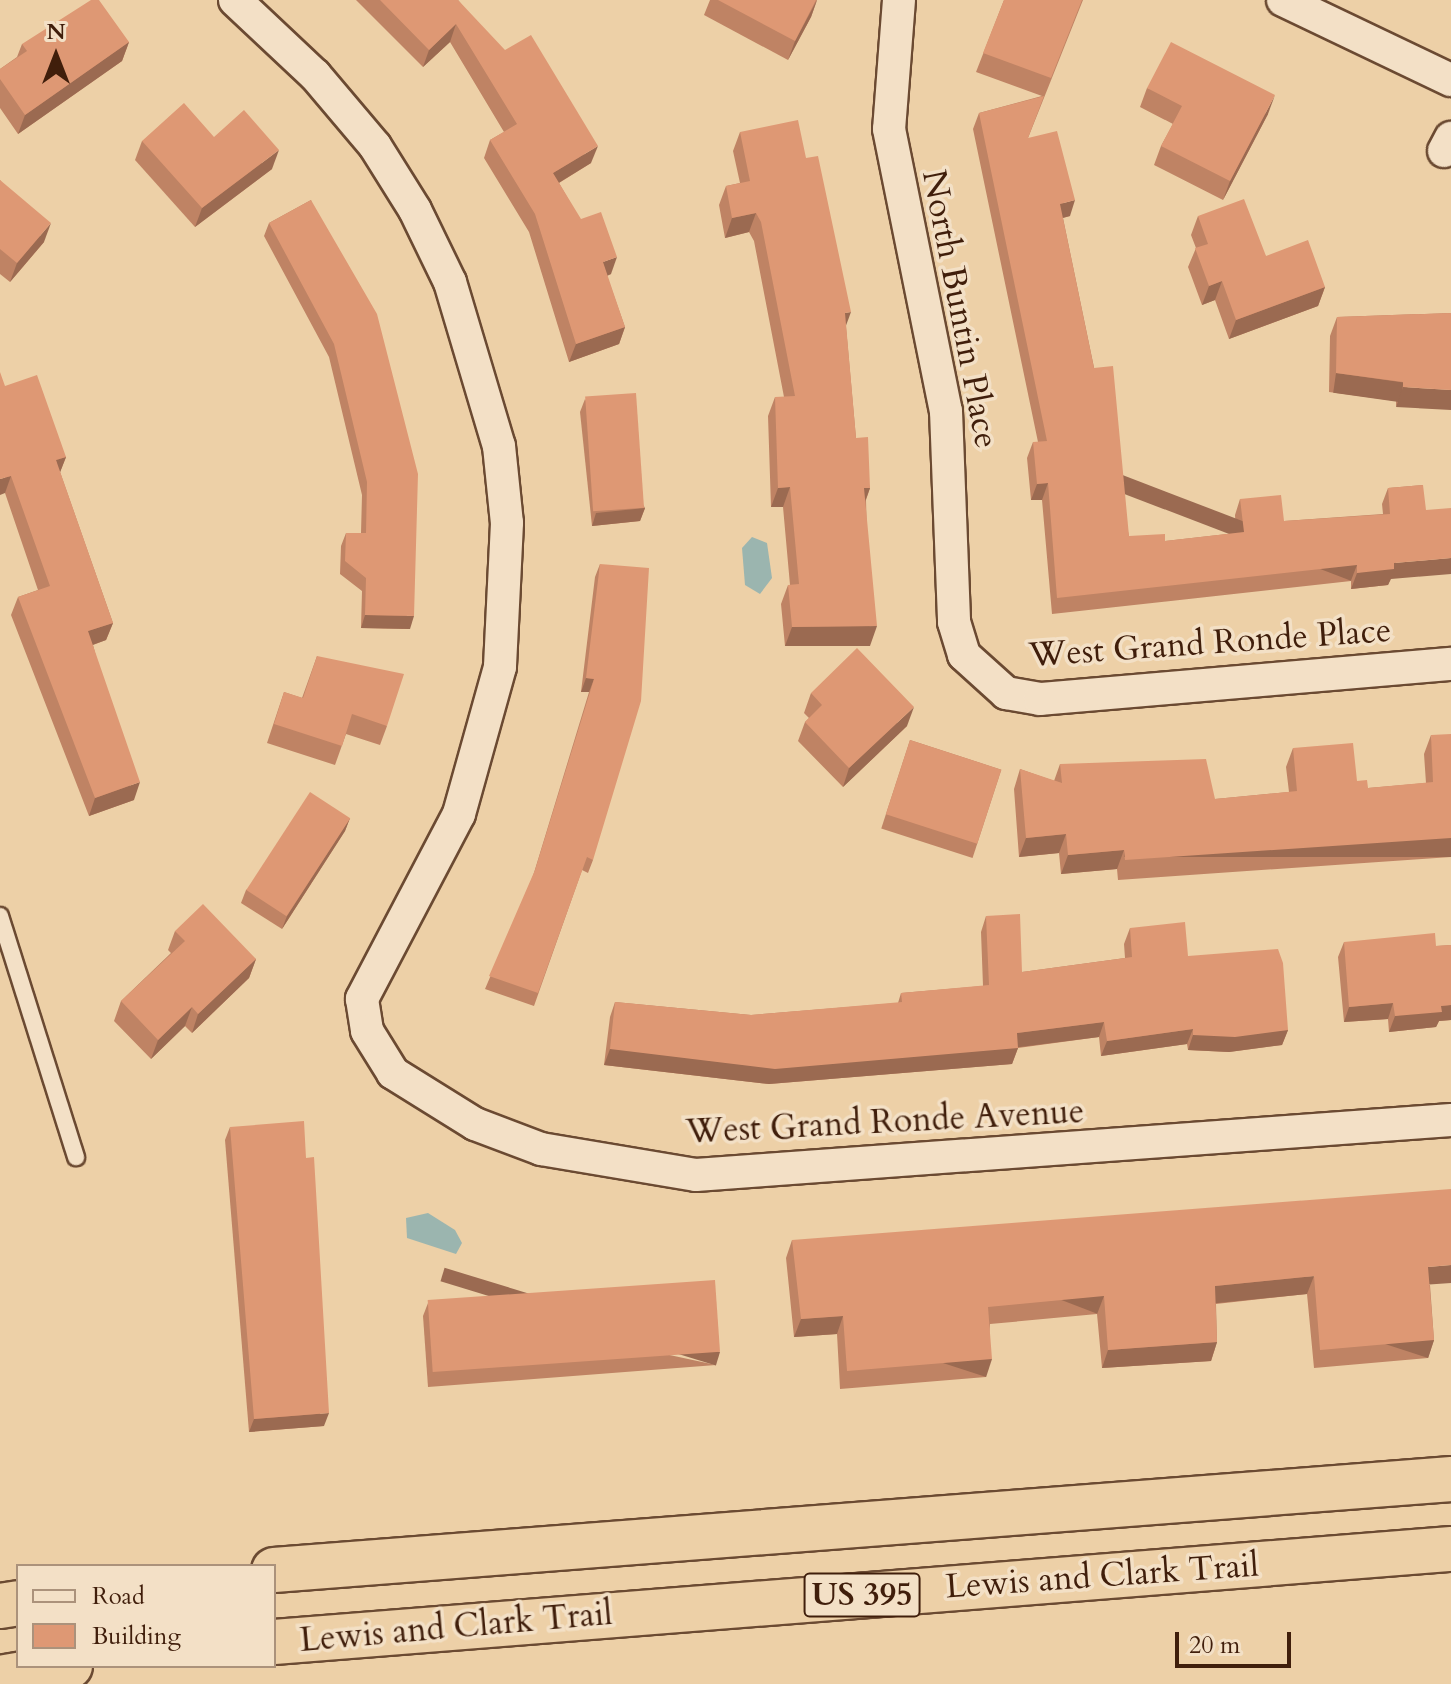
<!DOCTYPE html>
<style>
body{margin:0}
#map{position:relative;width:1451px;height:1684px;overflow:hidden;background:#edd0a7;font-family:Cardo,serif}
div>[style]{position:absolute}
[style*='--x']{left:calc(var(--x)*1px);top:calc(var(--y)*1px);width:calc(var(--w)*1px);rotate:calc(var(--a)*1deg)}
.water>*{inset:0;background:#9bb5af}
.roads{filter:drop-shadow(2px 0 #6b4a32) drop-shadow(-2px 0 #6b4a32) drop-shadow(0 2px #6b4a32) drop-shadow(0 -2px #6b4a32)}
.service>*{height:16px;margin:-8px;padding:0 8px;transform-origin:8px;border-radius:8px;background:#f3e0c6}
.minor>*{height:32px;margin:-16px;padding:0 16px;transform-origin:16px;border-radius:16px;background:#f3e0c6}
.trunk>*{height:44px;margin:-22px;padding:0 22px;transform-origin:22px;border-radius:22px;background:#edd0a7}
.wall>*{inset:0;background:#bf8364;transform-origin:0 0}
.shaded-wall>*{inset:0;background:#9b6a51;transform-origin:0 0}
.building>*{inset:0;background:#de9874;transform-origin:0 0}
span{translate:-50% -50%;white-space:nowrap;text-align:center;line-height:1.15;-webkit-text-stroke:7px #f3e0c6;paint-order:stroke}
.shield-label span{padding:2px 6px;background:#f3e0c6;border:2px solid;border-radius:6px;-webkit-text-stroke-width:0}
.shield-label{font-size:32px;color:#401e0b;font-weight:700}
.street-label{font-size:34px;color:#401e0b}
.legend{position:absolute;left:16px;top:1564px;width:260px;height:104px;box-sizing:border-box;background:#f3e0c6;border:2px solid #ab927b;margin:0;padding:10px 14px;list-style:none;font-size:24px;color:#401e0b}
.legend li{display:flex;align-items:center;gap:16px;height:40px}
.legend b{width:40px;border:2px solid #ab927b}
.north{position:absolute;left:16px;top:16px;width:80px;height:80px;-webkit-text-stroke:6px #f3e0c6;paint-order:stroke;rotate:0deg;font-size:22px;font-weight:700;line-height:32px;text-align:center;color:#401e0b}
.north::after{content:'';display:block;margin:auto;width:28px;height:36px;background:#401e0b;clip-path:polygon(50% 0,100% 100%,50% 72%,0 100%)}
.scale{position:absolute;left:1175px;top:1632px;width:116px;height:36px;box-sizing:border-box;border:4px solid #401e0b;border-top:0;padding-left:10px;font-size:24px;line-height:28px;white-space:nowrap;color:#401e0b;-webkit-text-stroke:6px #f3e0c6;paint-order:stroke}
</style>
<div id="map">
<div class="water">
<div style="clip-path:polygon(752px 537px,767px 543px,772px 578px,760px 594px,745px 585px,742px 548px)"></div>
<div style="clip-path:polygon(428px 1213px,455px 1230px,462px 1243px,456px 1254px,407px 1238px,406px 1218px)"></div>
</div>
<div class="roads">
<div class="service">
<div style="--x:0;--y:916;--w:253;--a:72.5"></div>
</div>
<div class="minor">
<div style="--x:235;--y:0;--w:110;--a:43.2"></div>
<div style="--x:315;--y:75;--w:93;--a:49.8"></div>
<div style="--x:375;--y:146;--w:75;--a:58"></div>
<div style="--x:415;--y:210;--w:80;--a:64.1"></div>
<div style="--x:450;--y:282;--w:171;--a:73.4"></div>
<div style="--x:499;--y:446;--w:77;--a:84.1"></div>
<div style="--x:507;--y:523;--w:144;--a:92.8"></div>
<div style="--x:500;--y:667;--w:153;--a:105.6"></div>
<div style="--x:459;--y:814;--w:209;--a:117.7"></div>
<div style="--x:362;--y:999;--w:32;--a:81"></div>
<div style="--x:367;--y:1031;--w:49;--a:58.2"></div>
<div style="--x:393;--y:1073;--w:97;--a:31.9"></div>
<div style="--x:475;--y:1124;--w:71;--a:20.7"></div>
<div style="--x:541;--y:1149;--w:157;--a:9.5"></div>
<div style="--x:696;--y:1175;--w:757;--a:-4.17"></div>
<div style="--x:899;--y:0;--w:129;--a:94.4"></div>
<div style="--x:889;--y:129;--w:288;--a:78.6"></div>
<div style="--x:946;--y:411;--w:211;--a:87.8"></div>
<div style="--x:954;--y:622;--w:34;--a:73"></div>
<div style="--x:964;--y:655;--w:57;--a:42.1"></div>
<div style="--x:1006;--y:693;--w:35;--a:10"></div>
<div style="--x:1040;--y:699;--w:412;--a:-4.9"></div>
<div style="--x:1283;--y:0;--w:186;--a:25.5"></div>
<div style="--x:1444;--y:151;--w:15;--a:-62"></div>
</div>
<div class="trunk">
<div style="--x:274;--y:1570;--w:1181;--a:-4.42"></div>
<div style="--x:0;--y:1606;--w:18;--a:-9"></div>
<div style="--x:274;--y:1642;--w:1181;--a:-4.52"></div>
<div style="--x:0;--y:1678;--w:71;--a:-9.7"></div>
</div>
</div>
<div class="wall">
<div style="clip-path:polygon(356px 0,458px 0,591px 163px,559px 183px,611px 274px,607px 276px,625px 327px,619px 344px,569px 362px,529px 232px,484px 158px,490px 140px,504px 132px,450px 42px,423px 67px)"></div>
<div style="clip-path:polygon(710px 0,817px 0,811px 17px,788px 60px,704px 15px)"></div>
<div style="clip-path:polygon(1004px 0,1083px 0,1028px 138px,1070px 216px,1063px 218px,1129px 536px,1165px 541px,1236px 533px,1235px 515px,1240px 499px,1284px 521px,1383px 514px,1382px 504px,1388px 488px,1423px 485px,1388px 585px,1351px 589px,1351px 581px,1052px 614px,1042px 500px,1031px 500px,1027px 458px,1033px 442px,1038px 442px,973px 129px,979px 113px,1042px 96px,976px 72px)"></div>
<div style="clip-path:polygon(129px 42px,122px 61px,18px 134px,0 108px,0 69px,17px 57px,22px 44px)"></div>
<div style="clip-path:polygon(1147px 88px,1268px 114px,1223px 200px,1154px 165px,1161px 146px,1173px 124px,1140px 107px)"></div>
<div style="clip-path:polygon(740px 132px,806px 158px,846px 327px,856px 438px,870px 488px,866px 500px,870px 646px,785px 646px,781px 604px,788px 585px,790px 585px,783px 507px,771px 507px,768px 416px,775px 397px,784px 397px,754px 241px,749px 232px,725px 238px,719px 205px,726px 186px,740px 183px,733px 151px)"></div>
<div style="clip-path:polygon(214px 137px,272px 169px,195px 227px,135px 160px,142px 141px)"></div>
<div style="clip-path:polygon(0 180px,44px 242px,10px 282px,0 274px)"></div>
<div style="clip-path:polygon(311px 200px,410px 629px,361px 628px,362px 591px,340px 574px,341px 546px,346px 533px,361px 533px,362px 495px,329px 357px,264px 236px,269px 223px)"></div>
<div style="clip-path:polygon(1198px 216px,1266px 256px,1325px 287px,1318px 306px,1229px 339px,1215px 300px,1202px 305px,1188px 267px,1196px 248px,1191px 235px)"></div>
<div style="clip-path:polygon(1451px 313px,1396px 407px,1396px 401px,1329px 392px,1330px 336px,1337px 317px)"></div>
<div style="clip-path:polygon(5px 386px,66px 457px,60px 472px,113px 623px,106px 640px,93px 645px,134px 800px,89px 816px,11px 615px,18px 597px,38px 590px,5px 493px)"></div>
<div style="clip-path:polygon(585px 399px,645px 508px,640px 521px,592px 526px,580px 412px)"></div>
<div style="clip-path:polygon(600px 564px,593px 860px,588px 873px,582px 870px,534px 1006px,485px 989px,533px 876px,589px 692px,581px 692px,595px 577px)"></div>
<div style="clip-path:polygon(317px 656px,387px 726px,380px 745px,346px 734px,335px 765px,267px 743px,284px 692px,302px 698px)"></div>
<div style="clip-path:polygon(811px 693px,907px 726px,843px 787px,798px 741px,805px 722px,809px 718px,804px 713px)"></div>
<div style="clip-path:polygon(1431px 735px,1451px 857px,1118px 880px,1117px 869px,1061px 874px,1059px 853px,1019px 857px,1014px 789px,1020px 769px,1054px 781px,1060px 764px,1215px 799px,1289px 792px,1286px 767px,1293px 748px,1368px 788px,1426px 783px,1424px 754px)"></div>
<div style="left:910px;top:740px;width:96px;height:93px;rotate:18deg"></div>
<div style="clip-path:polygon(350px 818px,345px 831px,282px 929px,241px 903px,246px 890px)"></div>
<div style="clip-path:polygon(986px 916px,1022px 972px,1125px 958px,1124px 944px,1130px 928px,1188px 956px,1288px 1030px,1282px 1045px,1229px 1052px,1188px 1050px,1187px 1044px,1101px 1056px,1099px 1037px,1018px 1048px,1012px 1064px,769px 1084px,604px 1065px,610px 1017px,615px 1002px,751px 1015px,898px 1003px,901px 993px,983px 986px,981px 932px)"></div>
<div style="clip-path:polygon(175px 931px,256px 959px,249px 978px,192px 1033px,185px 1026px,151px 1059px,114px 1021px,121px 1001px,171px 953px,168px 950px)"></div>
<div style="clip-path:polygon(1344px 942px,1436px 946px,1451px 945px,1451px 1020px,1439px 1021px,1436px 1027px,1389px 1032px,1388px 1019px,1344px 1022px,1338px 957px)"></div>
<div style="clip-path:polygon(230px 1127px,324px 1426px,249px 1432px,225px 1140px)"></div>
<div style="clip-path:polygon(792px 1240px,1430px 1285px,1434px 1340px,1428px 1358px,1314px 1368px,1307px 1294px,1216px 1304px,1217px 1342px,1211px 1361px,1102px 1368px,1097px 1314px,990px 1324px,986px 1377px,840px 1389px,837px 1334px,794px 1337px,786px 1258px)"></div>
<div style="clip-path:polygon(428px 1303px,716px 1365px,428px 1387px,423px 1316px)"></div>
</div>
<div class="shaded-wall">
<div style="clip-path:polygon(817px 0,811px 17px,788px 60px,795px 41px)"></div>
<div style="clip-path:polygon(456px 24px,450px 42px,423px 67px,429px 50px)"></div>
<div style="clip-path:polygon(129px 42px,122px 61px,18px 134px,25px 115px)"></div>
<div style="clip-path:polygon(1275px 95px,1268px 114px,1223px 200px,1230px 181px)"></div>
<div style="clip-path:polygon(598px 146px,591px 163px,547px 190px,553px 173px)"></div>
<div style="clip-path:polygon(279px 150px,272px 169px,195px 227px,202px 208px)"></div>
<div style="clip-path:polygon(1075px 200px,1070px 216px,1054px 220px,1060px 204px)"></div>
<div style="clip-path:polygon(756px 213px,749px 232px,725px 238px,732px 218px)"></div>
<div style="clip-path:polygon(51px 223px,44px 242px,10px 282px,17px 263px)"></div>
<div style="clip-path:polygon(617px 257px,611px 274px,596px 280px,603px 262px)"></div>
<div style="clip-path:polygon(1222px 281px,1215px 300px,1202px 305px,1209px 286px)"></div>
<div style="clip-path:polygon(1325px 287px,1318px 306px,1229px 339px,1236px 320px)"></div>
<div style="clip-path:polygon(851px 312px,844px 331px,845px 313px)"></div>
<div style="clip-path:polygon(625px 327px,619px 344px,569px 362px,576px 344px)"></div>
<div style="left:1336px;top:373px;width:68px;height:20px;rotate:8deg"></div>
<div style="clip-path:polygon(1403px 387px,1451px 390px,1451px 410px,1396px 407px)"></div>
<div style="clip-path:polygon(66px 457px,59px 475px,56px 460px)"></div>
<div style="clip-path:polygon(11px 476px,5px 493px,0 495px,0 479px)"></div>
<div style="clip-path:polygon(1048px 483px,1042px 500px,1031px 500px,1037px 484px)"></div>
<div style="clip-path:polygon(790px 487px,783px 507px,771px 507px,778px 488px)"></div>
<div style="clip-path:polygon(864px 488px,870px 488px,863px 507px)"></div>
<div style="clip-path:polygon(645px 508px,640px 521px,592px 526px,596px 513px)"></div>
<div style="clip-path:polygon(1451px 558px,1451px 574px,1391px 579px,1388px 585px,1351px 589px,1357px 573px,1394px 563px)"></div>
<div style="left:1357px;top:565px;width:17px;height:302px;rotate:111deg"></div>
<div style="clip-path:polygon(365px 615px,414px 616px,410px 629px,361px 628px)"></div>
<div style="clip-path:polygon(113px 623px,106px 640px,81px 649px,88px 631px)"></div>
<div style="clip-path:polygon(877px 626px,870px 646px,785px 646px,792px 627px)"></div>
<div style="clip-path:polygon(586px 678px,594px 679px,589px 692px,581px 692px)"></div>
<div style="clip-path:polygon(914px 707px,907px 726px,843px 787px,849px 768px)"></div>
<div style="clip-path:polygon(140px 782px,134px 800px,89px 816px,95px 798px)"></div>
<div style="clip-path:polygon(350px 818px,345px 831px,282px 929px,287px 916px)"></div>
<div style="clip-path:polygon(1066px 834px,1059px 853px,1019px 857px,1026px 838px)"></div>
<div style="left:1451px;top:838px;width:19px;height:327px;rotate:90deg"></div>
<div style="clip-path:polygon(1124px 850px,1117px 869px,1061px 874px,1068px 855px)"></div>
<div style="clip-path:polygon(256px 959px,249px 978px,192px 1033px,198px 1014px)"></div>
<div style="clip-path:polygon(1393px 1003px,1388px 1019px,1344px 1022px,1349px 1007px)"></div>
<div style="clip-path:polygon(1451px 1005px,1451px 1020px,1439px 1021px,1436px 1027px,1389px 1032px,1395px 1016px,1441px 1006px)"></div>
<div style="clip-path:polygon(192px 1007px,185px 1026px,151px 1059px,158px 1040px)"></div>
<div style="clip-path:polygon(1104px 1022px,1099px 1037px,1011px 1048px,1017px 1033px)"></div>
<div style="clip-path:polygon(1193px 1029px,1187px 1044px,1101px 1056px,1107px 1041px)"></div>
<div style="clip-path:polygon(1288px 1030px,1282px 1045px,1229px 1052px,1188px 1050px,1193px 1035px)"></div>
<div style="clip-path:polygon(1018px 1048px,1012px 1064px,769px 1084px,604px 1065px,610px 1049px)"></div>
<div style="clip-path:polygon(1451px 1265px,1451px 1283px,1422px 1285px,1428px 1267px)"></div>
<div style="clip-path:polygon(1314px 1276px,1307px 1294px,1208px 1304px,1215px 1286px)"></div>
<div style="left:1104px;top:1296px;width:19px;height:117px;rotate:111deg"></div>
<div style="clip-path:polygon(843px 1316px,837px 1334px,794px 1337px,801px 1319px)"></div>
<div style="left:1434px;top:1340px;width:19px;height:114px;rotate:108deg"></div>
<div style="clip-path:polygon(1217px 1342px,1211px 1361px,1102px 1368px,1108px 1350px)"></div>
<div style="left:720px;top:1352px;width:14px;height:288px;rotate:107deg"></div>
<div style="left:992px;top:1359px;width:19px;height:145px;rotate:108deg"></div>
<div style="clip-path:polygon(329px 1413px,324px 1426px,249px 1432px,254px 1419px)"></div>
</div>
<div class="building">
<div style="clip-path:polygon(91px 0,99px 0,129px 42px,25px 115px,0 79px,0 69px,27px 51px,22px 44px)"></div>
<div style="clip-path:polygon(380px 0,458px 0,505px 50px,531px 35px,598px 146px,553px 173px,581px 219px,601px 212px,617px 257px,603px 262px,625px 327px,576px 344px,535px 214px,490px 140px,517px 124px,456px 24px,429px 50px)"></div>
<div style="clip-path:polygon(718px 0,816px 0,795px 41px)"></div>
<div style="clip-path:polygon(1004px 0,1082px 0,1051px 78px,983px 53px)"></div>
<div style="clip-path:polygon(1171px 42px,1275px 95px,1230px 181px,1161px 146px,1182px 106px,1147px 88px)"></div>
<div style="clip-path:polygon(1044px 96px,1028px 138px,1057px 131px,1075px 200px,1060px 204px,1094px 368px,1113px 366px,1129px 536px,1165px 534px,1165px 541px,1244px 532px,1240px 499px,1281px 495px,1284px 521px,1390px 514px,1388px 488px,1423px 485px,1426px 510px,1451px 508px,1451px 558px,1394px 563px,1394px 569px,1357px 573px,1357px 565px,1057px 598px,1048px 483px,1037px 484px,1033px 442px,1047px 441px,979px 113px)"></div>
<div style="clip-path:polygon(184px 103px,214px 137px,244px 110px,279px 150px,202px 208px,142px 141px)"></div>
<div style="clip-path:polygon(798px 120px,806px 158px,818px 156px,851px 312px,845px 313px,856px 438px,868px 437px,870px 488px,864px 488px,877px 626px,792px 627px,788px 585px,799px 584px,790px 487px,778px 488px,775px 397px,795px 396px,761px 222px,756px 213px,732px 218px,726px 186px,750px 181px,740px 132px)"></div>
<div style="clip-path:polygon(0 180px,51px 223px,17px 263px,0 249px)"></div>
<div style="clip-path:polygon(1244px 199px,1266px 256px,1308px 240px,1325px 287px,1236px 320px,1222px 281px,1209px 286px,1195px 248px,1208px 244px,1198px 216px)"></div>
<div style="clip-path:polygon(311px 200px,377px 314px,418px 474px,414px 616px,365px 615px,366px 578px,345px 561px,346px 533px,366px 533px,367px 482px,334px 344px,269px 223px)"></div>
<div style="clip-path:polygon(1451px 313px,1451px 390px,1403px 387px,1403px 382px,1336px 373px,1337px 317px)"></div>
<div style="clip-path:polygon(0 372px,5px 386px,37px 375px,66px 457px,56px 460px,113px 623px,88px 631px,140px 782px,95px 798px,18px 597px,50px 586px,11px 476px,0 479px)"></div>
<div style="left:636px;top:393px;width:115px;height:51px;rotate:86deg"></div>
<div style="clip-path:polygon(600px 564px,649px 568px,641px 701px,593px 860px,587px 857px,538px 993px,489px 976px,535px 870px,594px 679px,586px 678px)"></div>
<div style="clip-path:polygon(857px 648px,914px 707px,849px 768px,805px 722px,822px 705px,811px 693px)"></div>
<div style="clip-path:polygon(317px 656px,404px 674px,387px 726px,352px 714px,342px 746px,274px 724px,284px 692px,303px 698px)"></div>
<div style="clip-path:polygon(1451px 734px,1451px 838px,1125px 860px,1124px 850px,1068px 855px,1066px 834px,1026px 838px,1020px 769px,1062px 783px,1060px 764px,1206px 759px,1215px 799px,1297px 791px,1293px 748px,1353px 743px,1357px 781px,1367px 780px,1368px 788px,1433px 782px,1431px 735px)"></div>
<div style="left:910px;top:740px;width:96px;height:78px;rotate:18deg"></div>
<div style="left:310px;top:792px;width:48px;height:117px;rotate:33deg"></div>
<div style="clip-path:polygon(203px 904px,256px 959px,198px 1014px,192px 1007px,158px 1040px,121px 1001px,185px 941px,175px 931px)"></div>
<div style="clip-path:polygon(1020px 914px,1022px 972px,1132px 957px,1130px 928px,1185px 922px,1188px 956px,1278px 949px,1283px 963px,1288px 1030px,1235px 1037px,1193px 1035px,1193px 1029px,1107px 1041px,1104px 1022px,1017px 1033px,1018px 1048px,775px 1069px,610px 1049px,615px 1002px,751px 1015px,902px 1002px,901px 993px,989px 985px,986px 916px)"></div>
<div style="clip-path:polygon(1435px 933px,1436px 946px,1451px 945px,1451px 1005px,1441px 1006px,1442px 1012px,1395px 1016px,1393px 1003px,1349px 1007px,1344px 942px)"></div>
<div style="clip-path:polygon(304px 1121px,306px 1158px,314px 1157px,329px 1413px,254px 1419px,230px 1127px)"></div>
<div style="clip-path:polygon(1451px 1189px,1451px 1265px,1428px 1267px,1434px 1340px,1320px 1350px,1314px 1276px,1215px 1286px,1217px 1342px,1108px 1350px,1104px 1296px,988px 1307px,992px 1359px,847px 1371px,843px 1316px,801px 1319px,792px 1240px)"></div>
<div style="left:715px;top:1280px;width:72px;height:288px;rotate:86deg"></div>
</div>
<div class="shield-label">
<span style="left:862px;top:1595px">US 395</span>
</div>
<div class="street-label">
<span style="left:960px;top:309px;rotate:79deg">North Buntin Place</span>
<span style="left:1210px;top:643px;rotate:-4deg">West Grand Ronde Place</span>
<span style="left:885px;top:1122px;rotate:-3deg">West Grand Ronde Avenue</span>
<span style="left:1102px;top:1576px;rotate:-4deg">Lewis and Clark Trail</span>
<span style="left:456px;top:1627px;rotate:-5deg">Lewis and Clark Trail</span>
</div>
<ul class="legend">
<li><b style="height:10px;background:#f3e0c6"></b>Road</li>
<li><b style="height:22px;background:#de9874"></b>Building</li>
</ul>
<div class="north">N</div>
<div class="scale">20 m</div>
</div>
